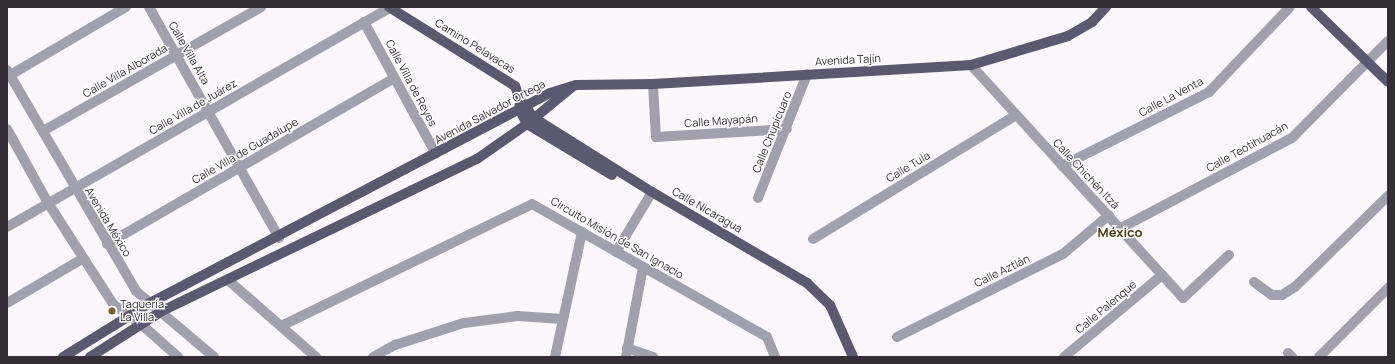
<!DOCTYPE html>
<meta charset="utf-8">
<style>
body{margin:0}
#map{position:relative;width:1395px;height:364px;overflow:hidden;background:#fbf7fd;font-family:Manrope,sans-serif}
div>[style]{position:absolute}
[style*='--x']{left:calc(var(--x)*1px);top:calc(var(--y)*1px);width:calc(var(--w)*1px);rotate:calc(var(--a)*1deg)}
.minor>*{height:10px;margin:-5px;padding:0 5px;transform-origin:5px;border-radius:5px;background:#a1a1ae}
.major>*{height:10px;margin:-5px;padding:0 5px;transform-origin:5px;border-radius:5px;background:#5b596f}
.dots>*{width:11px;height:11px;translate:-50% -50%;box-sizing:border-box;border:2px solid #fff;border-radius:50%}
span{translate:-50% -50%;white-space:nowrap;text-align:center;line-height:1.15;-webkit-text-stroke:3px #fff;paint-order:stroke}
.street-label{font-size:11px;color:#352e38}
.poi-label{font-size:11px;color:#352e38}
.left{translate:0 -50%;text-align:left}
.quarter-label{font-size:13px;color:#493b13;font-weight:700}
.frame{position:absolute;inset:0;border:8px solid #352e38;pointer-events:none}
</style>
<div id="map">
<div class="minor">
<div style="--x:149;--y:7;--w:265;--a:60.6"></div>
<div style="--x:364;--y:22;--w:150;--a:61.4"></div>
<div style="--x:971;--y:65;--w:315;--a:47.7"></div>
<div style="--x:1183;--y:298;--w:63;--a:-43.1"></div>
<div style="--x:7;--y:70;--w:256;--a:59.7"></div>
<div style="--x:136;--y:291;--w:102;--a:40.2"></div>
<div style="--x:7;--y:77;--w:138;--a:-30.5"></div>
<div style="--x:653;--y:84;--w:53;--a:86.8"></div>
<div style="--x:656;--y:137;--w:131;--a:-3.5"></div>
<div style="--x:7;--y:129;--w:85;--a:61"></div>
<div style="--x:48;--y:203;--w:120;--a:57.2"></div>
<div style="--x:113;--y:304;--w:34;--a:36"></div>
<div style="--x:141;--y:324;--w:50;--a:41.7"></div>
<div style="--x:43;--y:131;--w:251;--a:-29.6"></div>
<div style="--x:1062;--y:166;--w:165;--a:-26.7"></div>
<div style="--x:1209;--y:92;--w:117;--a:-46.4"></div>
<div style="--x:758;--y:198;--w:133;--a:-68.4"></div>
<div style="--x:7;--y:227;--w:441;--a:-29.8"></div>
<div style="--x:1121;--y:228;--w:193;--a:-27.8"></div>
<div style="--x:1292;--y:138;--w:136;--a:-45.3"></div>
<div style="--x:813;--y:239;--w:238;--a:-31.4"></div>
<div style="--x:107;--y:244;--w:332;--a:-30"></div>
<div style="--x:616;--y:252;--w:70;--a:-59"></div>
<div style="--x:228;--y:280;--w:117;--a:41.2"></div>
<div style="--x:1254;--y:282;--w:22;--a:36"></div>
<div style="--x:1272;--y:295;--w:10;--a:0"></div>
<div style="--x:1282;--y:295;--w:15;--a:-32"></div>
<div style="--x:1295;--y:287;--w:130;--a:-44.4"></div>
<div style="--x:7;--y:303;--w:87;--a:-30.4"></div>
<div style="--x:281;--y:326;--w:279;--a:-25.9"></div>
<div style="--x:532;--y:204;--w:270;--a:29.5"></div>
<div style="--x:767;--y:337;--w:22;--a:68"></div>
<div style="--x:897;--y:337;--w:186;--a:-26.6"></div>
<div style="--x:1063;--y:254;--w:60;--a:-40.3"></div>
<div style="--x:627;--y:348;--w:28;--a:19"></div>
<div style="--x:1288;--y:353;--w:6;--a:45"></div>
<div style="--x:373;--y:357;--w:25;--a:-29"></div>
<div style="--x:395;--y:345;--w:72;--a:-17.7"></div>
<div style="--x:464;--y:323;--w:54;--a:-7.4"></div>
<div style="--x:518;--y:316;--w:44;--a:3.9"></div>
<div style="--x:555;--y:357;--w:128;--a:-77.8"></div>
<div style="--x:626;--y:357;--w:92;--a:-79.3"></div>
<div style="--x:1064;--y:357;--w:128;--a:-39.9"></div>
<div style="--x:1319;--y:357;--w:98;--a:-45"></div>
</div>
<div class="major">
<div style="--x:389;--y:7;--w:149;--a:32.1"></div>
<div style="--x:515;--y:86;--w:14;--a:69"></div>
<div style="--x:520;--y:99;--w:24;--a:54"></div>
<div style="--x:534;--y:118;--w:139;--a:32.1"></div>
<div style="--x:652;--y:192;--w:180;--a:30.4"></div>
<div style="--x:807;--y:283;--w:32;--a:44"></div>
<div style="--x:830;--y:305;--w:57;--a:66.1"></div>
<div style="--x:1311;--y:7;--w:107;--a:44.2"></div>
<div style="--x:520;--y:103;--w:6;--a:99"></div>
<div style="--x:519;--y:109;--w:17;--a:62"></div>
<div style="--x:527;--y:124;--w:99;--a:31"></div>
<div style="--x:63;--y:357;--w:102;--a:-31.8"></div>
<div style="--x:150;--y:303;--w:452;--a:-27.7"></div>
<div style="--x:550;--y:93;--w:27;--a:-17"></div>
<div style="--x:576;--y:85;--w:77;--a:-0.7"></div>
<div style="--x:653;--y:84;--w:319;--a:-3.4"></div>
<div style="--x:971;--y:65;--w:101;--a:-16.6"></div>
<div style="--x:1068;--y:36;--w:28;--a:-30"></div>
<div style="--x:1092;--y:22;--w:21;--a:-47"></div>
<div style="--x:90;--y:357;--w:85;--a:-32.6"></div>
<div style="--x:162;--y:311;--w:350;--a:-25.8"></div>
<div style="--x:477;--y:159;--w:61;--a:-35"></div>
<div style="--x:527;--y:124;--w:57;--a:-39.3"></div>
</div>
<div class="dots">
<div style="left:112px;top:311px;background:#73612f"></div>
</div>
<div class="street-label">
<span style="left:475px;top:46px;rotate:32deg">Camino Pelavacas</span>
<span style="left:189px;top:53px;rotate:60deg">Calle Villa Alta</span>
<span style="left:848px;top:60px;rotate:-3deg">Avenida Tajín</span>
<span style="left:125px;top:71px;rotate:-30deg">Calle Villa Alborada</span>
<span style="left:411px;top:83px;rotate:62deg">Calle Villa de Reyes</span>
<span style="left:1171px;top:97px;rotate:-28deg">Calle La Venta</span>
<span style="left:193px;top:107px;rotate:-30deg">Calle Villa de Juárez</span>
<span style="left:490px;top:112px;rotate:-28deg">Avenida Salvador Ortega</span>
<span style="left:721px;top:121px;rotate:-4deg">Calle Mayapán</span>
<span style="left:772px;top:132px;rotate:-68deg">Calle Chupícuaro</span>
<span style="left:1247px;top:147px;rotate:-29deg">Calle Teotihuacán</span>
<span style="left:245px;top:151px;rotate:-30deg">Calle Villa de Guadalupe</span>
<span style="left:908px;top:167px;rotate:-31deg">Calle Tula</span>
<span style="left:1086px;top:174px;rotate:47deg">Calle Chichén Itzá</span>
<span style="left:707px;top:210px;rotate:30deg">Calle Nicaragua</span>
<span style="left:108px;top:222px;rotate:59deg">Avenida México</span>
<span style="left:617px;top:238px;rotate:30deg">Circuito Misión de San Ignacio</span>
<span style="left:1002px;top:271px;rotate:-26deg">Calle Aztlán</span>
<span style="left:1106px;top:307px;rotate:-40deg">Calle Palenque</span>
</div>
<div class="poi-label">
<span class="left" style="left:120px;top:311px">Taquería<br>La Villa</span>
</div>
<div class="quarter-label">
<span style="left:1120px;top:232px">México</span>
</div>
<div class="frame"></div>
</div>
